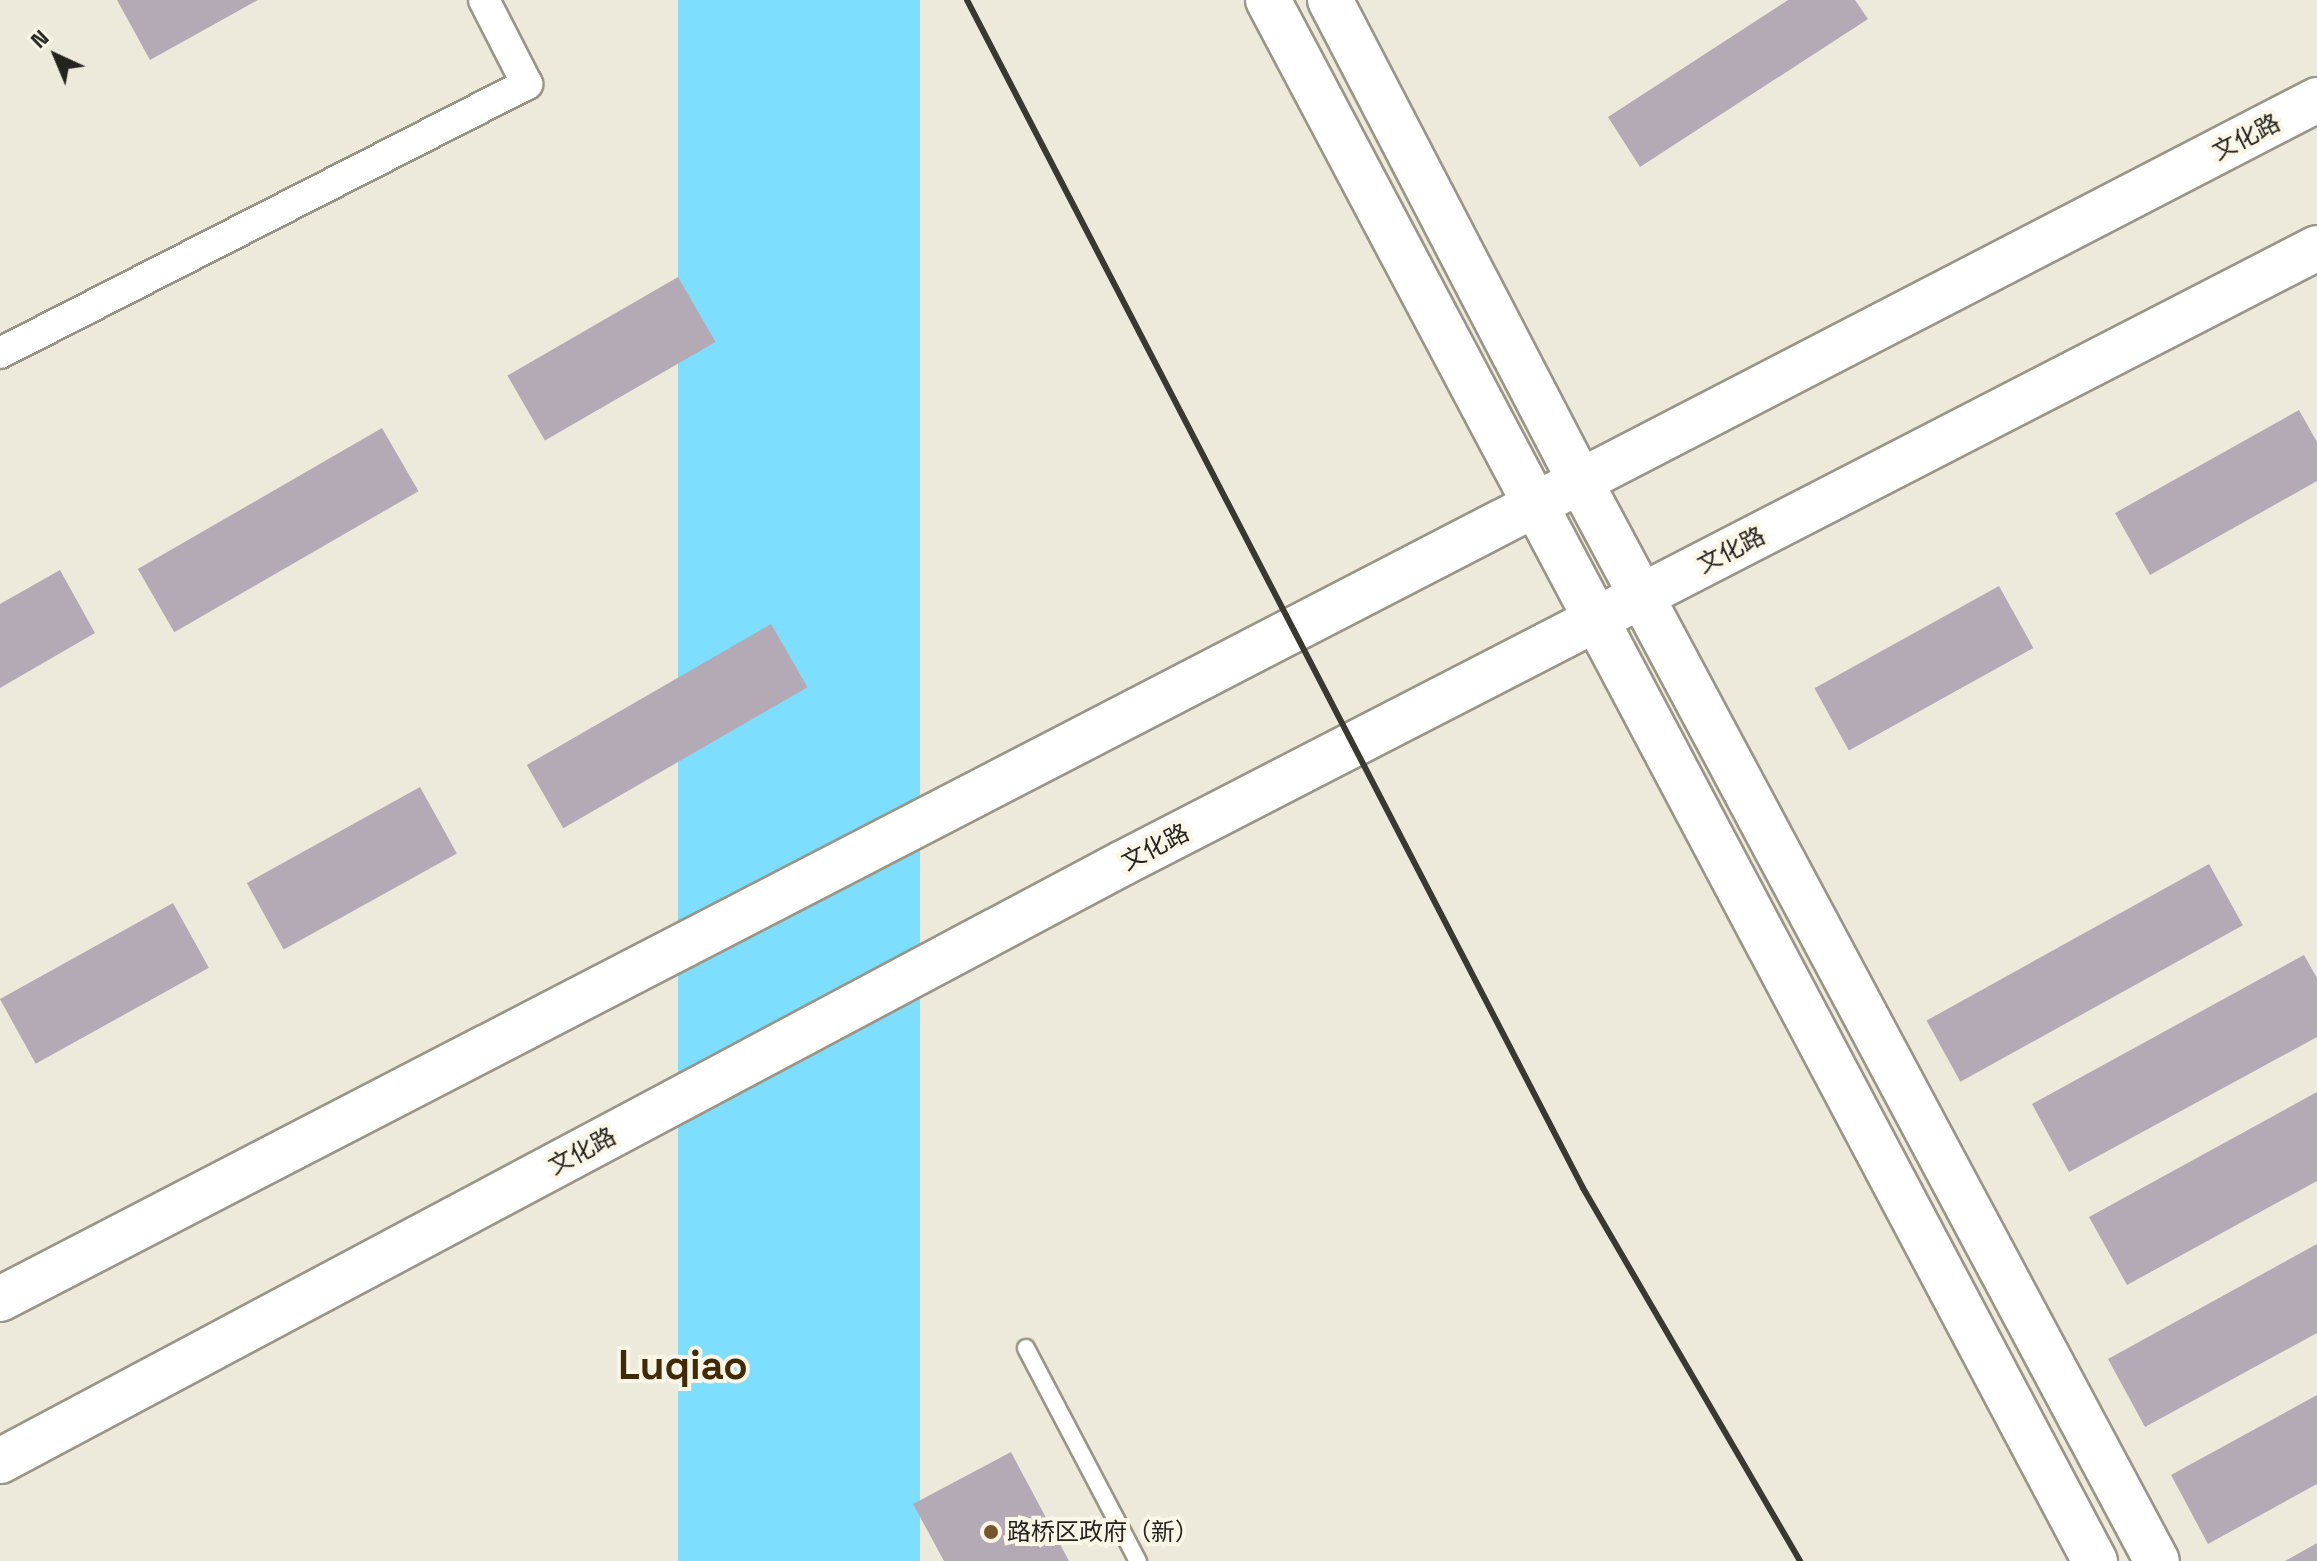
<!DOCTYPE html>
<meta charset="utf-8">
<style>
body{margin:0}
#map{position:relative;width:2317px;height:1561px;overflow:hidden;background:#eeeadb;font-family:"Space Grotesk","Noto Sans SC",sans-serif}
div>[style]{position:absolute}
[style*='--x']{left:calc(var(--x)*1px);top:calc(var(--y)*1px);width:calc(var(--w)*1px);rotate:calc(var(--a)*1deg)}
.water>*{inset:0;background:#7ddefd;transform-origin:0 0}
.building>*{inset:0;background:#b4aab6;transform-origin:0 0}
.roads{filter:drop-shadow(2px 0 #999688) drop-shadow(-2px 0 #999688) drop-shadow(0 2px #999688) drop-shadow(0 -2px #999688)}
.lane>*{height:16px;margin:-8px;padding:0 8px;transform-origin:8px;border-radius:8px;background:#fff}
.street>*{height:30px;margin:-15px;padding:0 15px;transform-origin:15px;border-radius:15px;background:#fff}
.secondary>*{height:44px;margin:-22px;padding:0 22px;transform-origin:22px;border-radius:22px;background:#fff}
.rail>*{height:6px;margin:-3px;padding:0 3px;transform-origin:3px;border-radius:3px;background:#393831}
.dots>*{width:22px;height:22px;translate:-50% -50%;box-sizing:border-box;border:4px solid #fbf7e8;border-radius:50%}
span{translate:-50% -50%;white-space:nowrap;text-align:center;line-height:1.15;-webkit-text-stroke:8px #fbf7e8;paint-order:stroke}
.street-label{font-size:24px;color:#24231d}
.poi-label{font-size:24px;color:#24231d}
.left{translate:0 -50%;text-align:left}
.town-label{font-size:40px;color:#422a06;font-weight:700}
.north{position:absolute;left:16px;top:16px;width:80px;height:80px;-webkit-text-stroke:6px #fbf7e8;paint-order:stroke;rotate:316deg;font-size:22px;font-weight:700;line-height:32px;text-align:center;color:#24231d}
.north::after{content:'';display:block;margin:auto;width:28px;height:36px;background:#24231d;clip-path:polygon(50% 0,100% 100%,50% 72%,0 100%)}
</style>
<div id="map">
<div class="water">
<div style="left:678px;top:0;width:242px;height:1765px"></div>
</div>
<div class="building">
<div style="clip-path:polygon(117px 0,258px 0,150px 60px)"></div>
<div style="clip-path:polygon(1788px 0,1855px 0,1868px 19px,1640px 167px,1608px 117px)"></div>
<div style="left:678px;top:277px;width:75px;height:197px;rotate:60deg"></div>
<div style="clip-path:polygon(2299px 410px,2317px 442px,2317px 481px,2150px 575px,2115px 513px)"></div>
<div style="left:382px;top:428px;width:73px;height:282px;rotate:60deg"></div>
<div style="clip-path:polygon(60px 570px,95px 633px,0 688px,0 604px)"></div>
<div style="left:1999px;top:586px;width:71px;height:211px;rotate:61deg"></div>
<div style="left:771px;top:624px;width:73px;height:282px;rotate:60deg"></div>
<div style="left:420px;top:787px;width:76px;height:198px;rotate:61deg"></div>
<div style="left:2209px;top:864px;width:70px;height:323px;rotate:61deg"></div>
<div style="left:173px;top:903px;width:74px;height:198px;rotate:61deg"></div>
<div style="clip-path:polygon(2304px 955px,2317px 978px,2317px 1037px,2069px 1172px,2032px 1104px)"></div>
<div style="clip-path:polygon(2317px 1092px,2317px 1181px,2127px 1285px,2089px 1217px)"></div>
<div style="clip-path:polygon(2317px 1244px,2317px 1333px,2145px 1427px,2108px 1359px)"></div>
<div style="clip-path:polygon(2317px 1395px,2317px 1484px,2208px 1544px,2171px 1475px)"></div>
<div style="clip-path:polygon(1011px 1452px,1069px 1561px,944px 1561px,913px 1504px)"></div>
<div style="clip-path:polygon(2317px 1543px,2317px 1561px,2285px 1561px)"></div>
</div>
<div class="roads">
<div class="lane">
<div style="--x:1026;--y:1348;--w:241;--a:62.3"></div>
</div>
<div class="street">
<div style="--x:0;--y:353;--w:592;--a:-27.04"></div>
<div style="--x:527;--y:84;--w:94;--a:-117.1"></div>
</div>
<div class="secondary">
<div style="--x:1268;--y:0;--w:1767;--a:62.09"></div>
<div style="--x:1330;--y:0;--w:542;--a:62.54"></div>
<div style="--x:1580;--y:481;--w:1224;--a:61.89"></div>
<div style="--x:0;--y:1299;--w:2609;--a:-27.36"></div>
<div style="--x:0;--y:1461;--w:1272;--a:-28.04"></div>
<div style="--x:1123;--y:863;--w:1343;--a:-27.25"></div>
</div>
</div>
<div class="rail">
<div style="--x:967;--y:0;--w:1338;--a:62.59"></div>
<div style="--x:1583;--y:1188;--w:432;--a:59.8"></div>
</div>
<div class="dots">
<div style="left:991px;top:1532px;background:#75552b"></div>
</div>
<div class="street-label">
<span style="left:2246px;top:137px;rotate:-27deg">文化路</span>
<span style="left:1731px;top:550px;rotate:-27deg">文化路</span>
<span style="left:1155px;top:847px;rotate:-27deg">文化路</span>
<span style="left:582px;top:1151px;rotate:-28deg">文化路</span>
</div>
<div class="poi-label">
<span class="left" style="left:1007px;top:1532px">路桥区政府（新）</span>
</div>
<div class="town-label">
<span style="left:683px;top:1366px">Luqiao</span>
</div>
<div class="north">N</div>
</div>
